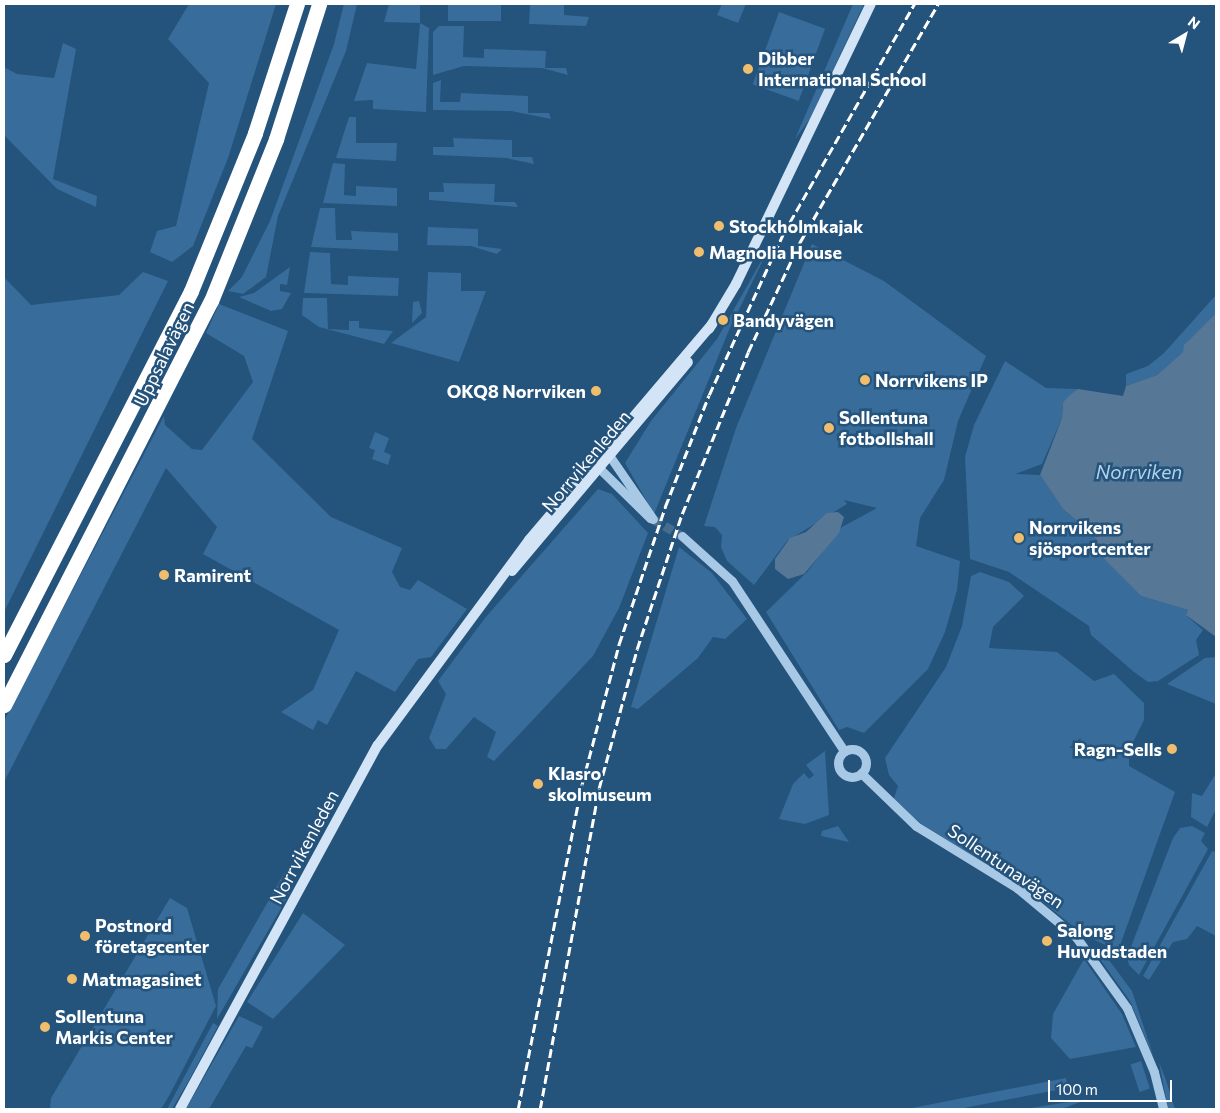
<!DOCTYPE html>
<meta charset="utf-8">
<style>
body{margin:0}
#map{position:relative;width:1220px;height:1113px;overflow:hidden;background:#24537c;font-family:Commissioner,sans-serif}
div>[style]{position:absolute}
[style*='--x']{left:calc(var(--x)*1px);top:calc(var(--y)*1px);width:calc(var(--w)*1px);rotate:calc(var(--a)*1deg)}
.green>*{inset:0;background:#386c9a;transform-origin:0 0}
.water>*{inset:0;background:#567896}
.tertiary-tunnel>*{height:9px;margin-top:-4.5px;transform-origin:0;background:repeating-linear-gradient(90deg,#456d90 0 9px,transparent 0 13.5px)}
.tertiary>*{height:9px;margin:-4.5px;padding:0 4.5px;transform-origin:4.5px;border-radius:4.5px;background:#a8c9e5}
.tertiary>.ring{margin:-4.5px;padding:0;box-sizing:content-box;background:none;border:9px solid #a8c9e5;border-radius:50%}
.secondary>*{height:10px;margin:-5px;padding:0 5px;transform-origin:5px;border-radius:5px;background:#d2e4f5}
.motorway>*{height:15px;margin:-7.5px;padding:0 7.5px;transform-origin:7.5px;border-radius:7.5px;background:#fff}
.rail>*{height:2.5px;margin-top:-1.25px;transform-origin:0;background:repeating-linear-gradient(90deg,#fff 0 9px,transparent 0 13px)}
.dots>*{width:14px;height:14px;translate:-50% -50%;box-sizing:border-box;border:2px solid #24537c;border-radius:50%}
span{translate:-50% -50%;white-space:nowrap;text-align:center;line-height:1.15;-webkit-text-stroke:5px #24537c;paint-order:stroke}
.poi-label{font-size:18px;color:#fff;font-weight:700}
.left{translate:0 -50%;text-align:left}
.right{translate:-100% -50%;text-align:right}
.street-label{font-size:18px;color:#fff}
.water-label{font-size:19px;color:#b3d3ed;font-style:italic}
.frame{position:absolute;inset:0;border:5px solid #fff;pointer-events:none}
.north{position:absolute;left:1160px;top:10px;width:50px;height:50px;-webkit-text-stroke:4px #24537c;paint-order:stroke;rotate:37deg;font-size:14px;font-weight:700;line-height:20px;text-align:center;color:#fff}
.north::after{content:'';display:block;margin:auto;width:18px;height:22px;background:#fff;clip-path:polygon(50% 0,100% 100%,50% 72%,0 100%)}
.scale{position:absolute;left:1048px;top:1080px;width:124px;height:22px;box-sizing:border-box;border:2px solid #fff;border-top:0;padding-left:6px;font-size:15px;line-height:18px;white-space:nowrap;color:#fff;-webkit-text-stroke:4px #24537c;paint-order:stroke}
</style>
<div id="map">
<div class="green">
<div style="clip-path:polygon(189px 4px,276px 4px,228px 158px,193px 246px,172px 262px,150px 252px,157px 231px,176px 226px,209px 83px,168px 39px)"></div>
<div style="clip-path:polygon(344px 4px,357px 4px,346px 51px,278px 216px,266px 277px,243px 294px,228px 291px,242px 277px,270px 221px,334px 44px)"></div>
<div style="clip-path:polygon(389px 4px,420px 4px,420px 23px,429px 28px,426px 112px,373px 109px,373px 100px,354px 101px,367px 63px,416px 69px,420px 23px,384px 22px)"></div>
<div style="left:448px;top:4px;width:53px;height:17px"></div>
<div style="clip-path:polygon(530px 4px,564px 4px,564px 15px,589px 17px,586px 26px,529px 24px)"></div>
<div style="clip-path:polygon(722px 4px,746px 4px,738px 23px,717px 15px)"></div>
<div style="clip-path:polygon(853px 4px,864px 4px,810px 119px,795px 139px)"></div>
<div style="left:779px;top:12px;width:49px;height:77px;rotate:20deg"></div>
<div style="clip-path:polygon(439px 26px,464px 26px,463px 57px,484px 58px,484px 49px,546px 51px,545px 68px,566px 68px,568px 75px,542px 68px,464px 66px,433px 75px,433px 32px)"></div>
<div style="clip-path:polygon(63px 43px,76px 49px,53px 179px,97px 196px,96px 207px,57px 189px,4px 135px,4px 67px,17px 74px,54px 78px)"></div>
<div style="clip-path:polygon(441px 80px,440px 102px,460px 102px,461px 93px,528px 96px,528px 113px,549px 113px,551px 119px,511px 111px,433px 110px,433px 83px)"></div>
<div style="clip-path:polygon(349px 117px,356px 117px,356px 143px,397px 143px,396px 161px,336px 158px)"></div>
<div style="clip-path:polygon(453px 138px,512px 140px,512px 157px,532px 157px,534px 164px,506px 158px,433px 155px,433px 147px,454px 147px)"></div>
<div style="clip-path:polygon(333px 163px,345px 164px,344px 195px,356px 196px,356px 186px,397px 188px,397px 206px,323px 203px)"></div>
<div style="clip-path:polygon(443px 183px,495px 184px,494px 202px,515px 202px,518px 207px,429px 200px,429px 192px,444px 192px)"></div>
<div style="clip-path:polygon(320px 208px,335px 208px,336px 240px,352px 240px,351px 231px,398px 233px,398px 251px,311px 247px)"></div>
<div style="clip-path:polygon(428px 227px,478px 229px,478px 246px,502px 249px,497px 254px,471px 246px,427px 245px)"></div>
<div style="clip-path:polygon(772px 242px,729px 330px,654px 514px,625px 463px,651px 421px,717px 339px)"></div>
<div style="clip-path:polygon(812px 244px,884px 281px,986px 356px,958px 421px,944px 480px,920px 518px,916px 546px,960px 561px,957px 590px,945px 632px,928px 669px,864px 733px,847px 727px,839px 730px,766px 612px,807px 572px,842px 527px,877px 508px,844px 500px,847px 504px,787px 541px,754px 585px,727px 561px,721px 547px,722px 535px,715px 527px,704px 526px,736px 428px)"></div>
<div style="clip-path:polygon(310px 252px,330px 253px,331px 284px,348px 285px,348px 276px,399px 278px,398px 296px,304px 293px)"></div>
<div style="clip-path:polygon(290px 267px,287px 285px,280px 284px,280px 291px,291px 293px,282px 309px,271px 311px,239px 297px,254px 293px)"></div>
<div style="clip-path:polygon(143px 272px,168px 281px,4px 612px,4px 277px,31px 305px,119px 295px)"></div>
<div style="clip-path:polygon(428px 272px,461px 273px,461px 291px,486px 291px,459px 362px,391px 343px,426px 317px)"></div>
<div style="clip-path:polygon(1216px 295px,1216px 313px,1188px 341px,1183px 352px,1157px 375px,1126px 386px,1126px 374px,1148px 366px,1164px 353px)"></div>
<div style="clip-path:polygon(303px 298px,327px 298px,328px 329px,349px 330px,349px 321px,359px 321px,359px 328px,393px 331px,384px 344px,319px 327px,302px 315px)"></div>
<div style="clip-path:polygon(419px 301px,422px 313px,412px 323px,413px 302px)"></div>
<div style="clip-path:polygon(219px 304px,288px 331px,252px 439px,331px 517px,402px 548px,392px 572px,400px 587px,410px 590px,418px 580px,467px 609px,431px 657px,418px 659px,395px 692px,356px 671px,327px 725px,318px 720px,313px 730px,281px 712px,313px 690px,339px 630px,203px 554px,217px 527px,166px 468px,4px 782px,4px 721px,164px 416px,165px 425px,192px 449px,202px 450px,253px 382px,244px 356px,206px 333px)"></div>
<div style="clip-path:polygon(1005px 361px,1046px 388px,1078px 389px,1063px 402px,1062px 418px,1042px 464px,1015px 474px,1040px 475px,1063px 509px,1094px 535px,1102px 557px,1141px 596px,1188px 610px,1187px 616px,1203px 630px,1196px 640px,1199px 655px,1158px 681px,1148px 682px,1134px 672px,1091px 635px,1089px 626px,1009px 572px,970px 559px,965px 457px,974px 425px)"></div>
<div style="clip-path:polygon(375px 432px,389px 438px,384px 452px,391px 455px,388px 465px,372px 459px,375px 450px,369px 448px)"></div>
<div style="clip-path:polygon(598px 489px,612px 494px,648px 533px,619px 608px,593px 656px,494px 761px,487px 757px,496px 732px,474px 717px,446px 749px,436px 749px,429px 738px,446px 694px,438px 681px,485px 618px)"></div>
<div style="clip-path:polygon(679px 547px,712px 573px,747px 619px,725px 639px,713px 637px,698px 658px,638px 709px,631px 707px)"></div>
<div style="clip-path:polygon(980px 572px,1009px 582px,1024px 596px,993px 627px,989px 648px,1057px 652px,1094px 681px,1114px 674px,1144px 703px,1144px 720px,1129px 750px,1129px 766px,1175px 792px,1118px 951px,1084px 935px,1039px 899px,920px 823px,893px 801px,898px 786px,889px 775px,885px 758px,946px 667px,962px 626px,971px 576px)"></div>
<div style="clip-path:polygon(1216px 657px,1216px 704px,1167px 684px,1205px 658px)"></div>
<div style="clip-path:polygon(825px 751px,829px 815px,805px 824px,779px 819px,793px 784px,804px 773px,809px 779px,814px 775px,806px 765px)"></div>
<div style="clip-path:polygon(1216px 773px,1216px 809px,1207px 827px,1191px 817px,1192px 793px,1202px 796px)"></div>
<div style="clip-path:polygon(838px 826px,849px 842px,821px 836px,822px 831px)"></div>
<div style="clip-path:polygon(1192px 826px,1205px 833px,1201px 841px,1208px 849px,1139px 975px,1129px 965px,1127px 957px,1173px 838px,1180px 828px)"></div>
<div style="clip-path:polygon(1212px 851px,1216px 852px,1216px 936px,1197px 926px,1187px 939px,1173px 942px,1149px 980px,1143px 976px)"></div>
<div style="clip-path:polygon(286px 870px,291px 891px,217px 1019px,218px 989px)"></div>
<div style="clip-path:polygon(170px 898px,187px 908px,216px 1006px,169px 1096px,161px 1109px,50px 1109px,51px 1098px)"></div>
<div style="clip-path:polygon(303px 913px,345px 945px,273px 1019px,247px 1002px)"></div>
<div style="clip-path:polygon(1092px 948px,1109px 960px,1132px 991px,1154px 1058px,1130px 1001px)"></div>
<div style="clip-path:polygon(1084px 959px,1122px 1014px,1136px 1047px,1070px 1059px,1051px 1038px,1053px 1014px)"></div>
<div style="clip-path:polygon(239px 1016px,263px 1027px,252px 1048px,246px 1046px,209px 1109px,186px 1109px)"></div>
<div style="clip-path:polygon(213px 1023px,218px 1026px,188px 1082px,172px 1109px,167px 1109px)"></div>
<div style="left:1141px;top:1061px;width:29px;height:11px;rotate:72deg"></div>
<div style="clip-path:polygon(1159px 1062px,1166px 1080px,1175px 1109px,1168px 1109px)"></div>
<div style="left:1066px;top:1078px;width:10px;height:170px;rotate:79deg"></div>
<div style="clip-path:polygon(1088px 1099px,1062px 1109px,1024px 1109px)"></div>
</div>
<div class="water">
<div style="clip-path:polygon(1216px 313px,1216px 637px,1186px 615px,1188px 610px,1141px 596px,1102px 557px,1094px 535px,1063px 509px,1040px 475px,1062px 418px,1063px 402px,1070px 395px,1078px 389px,1123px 396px,1126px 386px,1157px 375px,1183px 352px,1184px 345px)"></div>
<div style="clip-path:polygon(838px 512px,844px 517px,839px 533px,804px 574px,788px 579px,775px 569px,775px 559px,790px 538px,806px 532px,827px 513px)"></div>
</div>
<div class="tertiary-tunnel">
<div style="--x:653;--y:519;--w:34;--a:30"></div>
</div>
<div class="tertiary">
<div style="--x:611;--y:458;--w:74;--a:55.5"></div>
<div style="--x:601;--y:470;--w:69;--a:44.4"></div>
<div style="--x:682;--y:536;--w:67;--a:42"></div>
<div style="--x:732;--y:581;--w:204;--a:56.6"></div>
<div class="ring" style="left:838px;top:749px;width:19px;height:19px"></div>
<div style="--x:861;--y:773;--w:76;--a:43.9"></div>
<div style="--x:916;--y:826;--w:119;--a:31.5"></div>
<div style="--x:1017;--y:888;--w:77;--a:39.7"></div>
<div style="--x:1076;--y:937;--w:87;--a:54.3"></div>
<div style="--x:1127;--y:1008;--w:69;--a:67.1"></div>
<div style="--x:1154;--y:1072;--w:38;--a:76"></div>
</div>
<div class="secondary">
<div style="--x:709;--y:329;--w:52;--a:-59"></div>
<div style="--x:736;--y:284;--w:311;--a:-64.3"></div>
<div style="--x:512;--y:571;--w:273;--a:-49.9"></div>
<div style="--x:180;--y:1109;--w:414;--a:-61.5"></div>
<div style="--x:378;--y:745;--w:255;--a:-53.6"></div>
<div style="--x:529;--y:540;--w:283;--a:-49.7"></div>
</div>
<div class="motorway">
<div style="--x:4;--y:655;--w:409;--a:-62.8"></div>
<div style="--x:191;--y:291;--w:170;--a:-67.9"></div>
<div style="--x:255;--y:133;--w:136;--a:-72"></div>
<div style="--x:4;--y:705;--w:454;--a:-62.9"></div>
<div style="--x:211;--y:301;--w:175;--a:-68.1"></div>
<div style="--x:276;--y:139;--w:142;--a:-72.3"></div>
</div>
<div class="rail">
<div style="--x:518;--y:1109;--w:331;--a:-78.9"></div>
<div style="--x:582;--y:784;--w:145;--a:-75.2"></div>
<div style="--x:619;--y:644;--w:145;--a:-71.4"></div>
<div style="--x:665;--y:507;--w:120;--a:-68.6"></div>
<div style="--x:709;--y:395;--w:177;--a:-65.3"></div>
<div style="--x:783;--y:234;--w:265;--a:-60.3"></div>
<div style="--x:540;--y:1109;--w:326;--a:-79.6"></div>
<div style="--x:599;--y:788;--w:144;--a:-74.7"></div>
<div style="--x:637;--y:649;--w:142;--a:-71.6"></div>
<div style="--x:682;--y:514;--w:175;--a:-67.8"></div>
<div style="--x:748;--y:352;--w:122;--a:-64.7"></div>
<div style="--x:800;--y:242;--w:275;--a:-59.9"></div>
</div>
<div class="dots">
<div style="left:748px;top:69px;background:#efbd6c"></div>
<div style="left:719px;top:226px;background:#efbd6c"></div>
<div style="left:699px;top:252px;background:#efbd6c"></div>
<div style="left:723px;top:320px;background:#efbd6c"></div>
<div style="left:865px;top:380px;background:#efbd6c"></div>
<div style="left:596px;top:391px;background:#efbd6c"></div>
<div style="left:829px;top:428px;background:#efbd6c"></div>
<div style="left:1019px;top:538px;background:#efbd6c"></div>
<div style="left:164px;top:575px;background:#efbd6c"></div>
<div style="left:1172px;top:749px;background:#efbd6c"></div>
<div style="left:538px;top:784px;background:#efbd6c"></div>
<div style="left:85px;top:936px;background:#efbd6c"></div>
<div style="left:1047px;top:941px;background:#efbd6c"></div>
<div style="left:72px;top:979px;background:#efbd6c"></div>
<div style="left:45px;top:1027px;background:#efbd6c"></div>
</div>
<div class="poi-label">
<span class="left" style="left:758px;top:69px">Dibber<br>International School</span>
<span class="left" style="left:729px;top:226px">Stockholmkajak</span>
<span class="left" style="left:709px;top:252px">Magnolia House</span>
<span class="left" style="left:733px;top:320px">Bandyvägen</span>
<span class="left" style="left:875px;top:380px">Norrvikens IP</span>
<span class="right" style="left:586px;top:391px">OKQ8 Norrviken</span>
<span class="left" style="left:839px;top:428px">Sollentuna<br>fotbollshall</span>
<span class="left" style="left:1029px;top:538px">Norrvikens<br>sjösportcenter</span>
<span class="left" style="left:174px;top:575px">Ramirent</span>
<span class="right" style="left:1162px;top:749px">Ragn-Sells</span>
<span class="left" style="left:548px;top:784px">Klasro<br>skolmuseum</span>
<span class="left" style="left:95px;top:936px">Postnord<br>företagcenter</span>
<span class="left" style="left:1057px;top:941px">Salong<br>Huvudstaden</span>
<span class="left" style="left:82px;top:979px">Matmagasinet</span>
<span class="left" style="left:55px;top:1027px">Sollentuna<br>Markis Center</span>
</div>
<div class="street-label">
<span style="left:164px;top:354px;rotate:-64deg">Uppsalavägen</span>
<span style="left:586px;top:461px;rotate:-50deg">Norrvikenleden</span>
<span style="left:304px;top:847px;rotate:-62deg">Norrvikenleden</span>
<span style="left:1006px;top:866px;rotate:34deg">Sollentunavägen</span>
</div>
<div class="water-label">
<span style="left:1139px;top:472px">Norrviken</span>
</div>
<div class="frame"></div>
<div class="north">N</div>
<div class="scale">100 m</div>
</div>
